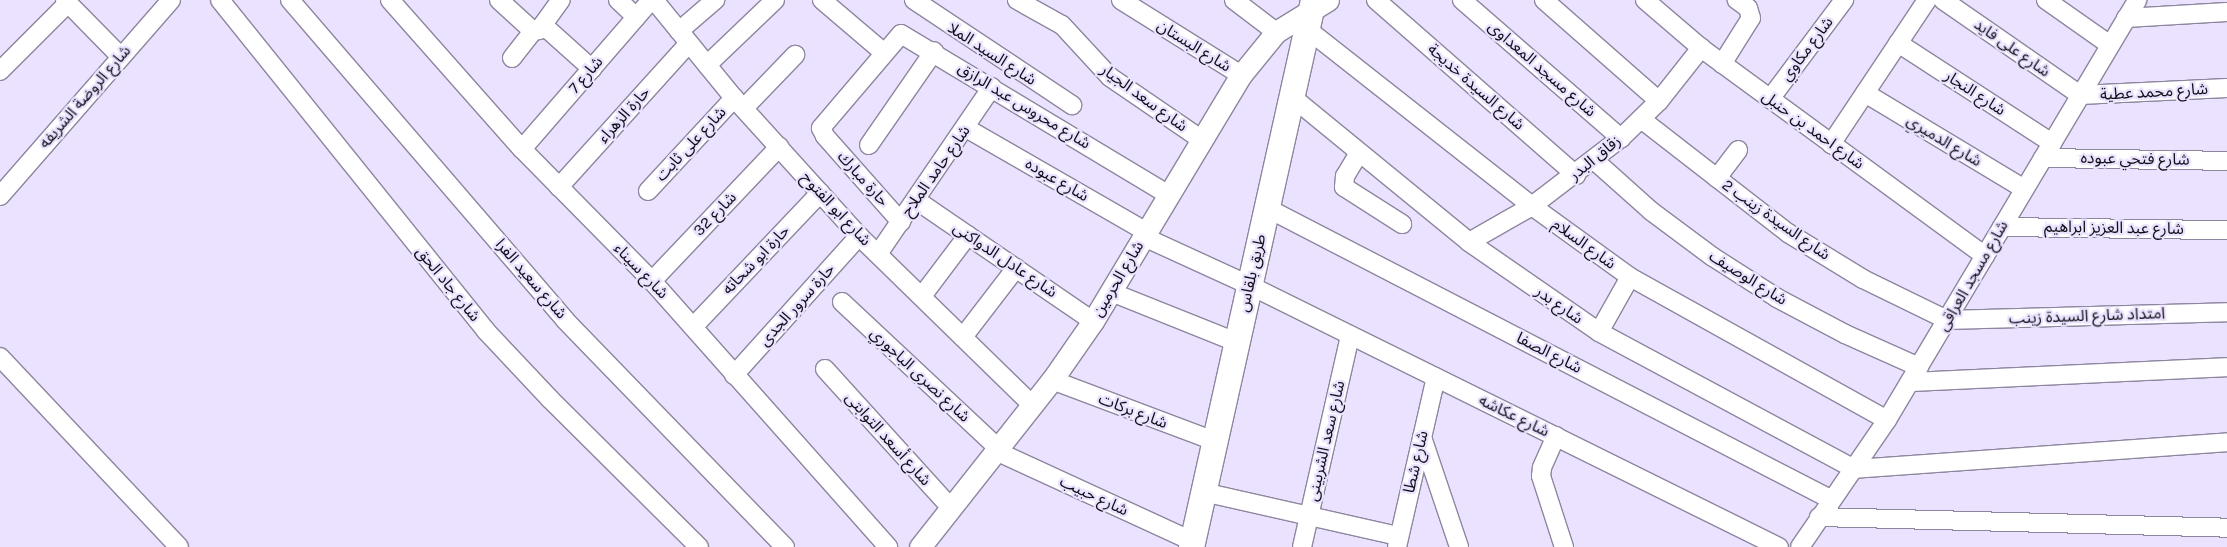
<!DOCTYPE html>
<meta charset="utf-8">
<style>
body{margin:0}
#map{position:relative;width:2227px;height:547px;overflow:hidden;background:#eae2fe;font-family:Karla,"Noto Sans Arabic",sans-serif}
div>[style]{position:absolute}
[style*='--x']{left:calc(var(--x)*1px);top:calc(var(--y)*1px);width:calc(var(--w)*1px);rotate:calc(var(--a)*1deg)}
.roads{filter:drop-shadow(1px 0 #8e869f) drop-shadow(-1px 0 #8e869f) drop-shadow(0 1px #8e869f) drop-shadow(0 -1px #8e869f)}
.minor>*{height:18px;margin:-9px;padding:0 9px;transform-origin:9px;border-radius:9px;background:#fff}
.tertiary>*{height:21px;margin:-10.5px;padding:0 10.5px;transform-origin:10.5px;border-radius:10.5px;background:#fff}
.secondary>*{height:25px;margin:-12.5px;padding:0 12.5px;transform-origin:12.5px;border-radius:12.5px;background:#fff}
span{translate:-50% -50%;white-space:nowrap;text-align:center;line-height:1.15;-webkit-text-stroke:4.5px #eae2fe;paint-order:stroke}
.street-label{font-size:16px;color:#110e17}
</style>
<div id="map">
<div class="roads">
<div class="minor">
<div style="--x:65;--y:0;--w:78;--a:45.5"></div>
<div style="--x:220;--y:0;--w:425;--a:51.2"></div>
<div style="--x:486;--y:331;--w:93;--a:46.7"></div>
<div style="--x:550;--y:399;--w:210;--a:44.8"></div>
<div style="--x:290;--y:0;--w:422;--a:49.3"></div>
<div style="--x:565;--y:320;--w:316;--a:45.9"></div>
<div style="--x:390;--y:0;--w:199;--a:48.5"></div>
<div style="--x:522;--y:149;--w:185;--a:45.4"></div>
<div style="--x:652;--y:281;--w:356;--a:48.4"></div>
<div style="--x:499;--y:0;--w:46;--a:42.4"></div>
<div style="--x:533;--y:31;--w:6;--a:-9"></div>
<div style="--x:539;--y:30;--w:37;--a:-54"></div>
<div style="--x:618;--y:0;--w:25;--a:43"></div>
<div style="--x:654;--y:0;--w:127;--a:50.8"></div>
<div style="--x:734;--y:98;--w:186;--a:47.8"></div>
<div style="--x:859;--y:236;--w:242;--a:44.3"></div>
<div style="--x:822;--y:0;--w:80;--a:40.4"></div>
<div style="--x:914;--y:0;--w:190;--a:33.6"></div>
<div style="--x:1017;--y:0;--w:51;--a:29.1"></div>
<div style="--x:1062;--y:25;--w:71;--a:47.3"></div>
<div style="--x:1110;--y:77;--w:112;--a:34.4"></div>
<div style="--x:1121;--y:0;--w:142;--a:32"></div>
<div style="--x:1234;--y:0;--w:53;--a:37.3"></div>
<div style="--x:1376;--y:0;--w:266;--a:41.2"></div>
<div style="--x:1462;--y:0;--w:211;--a:41"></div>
<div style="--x:1544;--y:0;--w:153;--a:41.3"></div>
<div style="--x:1645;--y:0;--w:74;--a:40.6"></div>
<div style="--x:1701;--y:48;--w:352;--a:36.2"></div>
<div style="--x:1943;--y:0;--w:167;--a:34.7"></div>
<div style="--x:2080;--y:95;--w:147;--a:-2.7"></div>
<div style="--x:2046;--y:0;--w:78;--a:35.1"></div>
<div style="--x:2126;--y:18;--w:101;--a:-3.4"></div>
<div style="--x:543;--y:25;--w:66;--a:41.9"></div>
<div style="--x:1307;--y:29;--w:286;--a:38.2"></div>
<div style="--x:1532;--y:206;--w:121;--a:35.9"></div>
<div style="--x:1630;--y:277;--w:294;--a:29.1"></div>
<div style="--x:679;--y:31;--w:48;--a:-40.7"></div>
<div style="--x:1898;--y:43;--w:184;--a:33"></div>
<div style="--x:512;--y:58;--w:34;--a:-52"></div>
<div style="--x:1722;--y:64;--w:54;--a:-57.8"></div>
<div style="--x:1751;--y:18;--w:10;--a:-107"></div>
<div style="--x:1748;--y:8;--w:14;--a:-144"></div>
<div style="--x:707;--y:65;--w:94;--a:-43.7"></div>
<div style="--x:0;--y:71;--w:96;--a:-45"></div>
<div style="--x:1865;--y:93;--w:186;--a:31.1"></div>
<div style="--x:1292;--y:97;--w:229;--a:39.3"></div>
<div style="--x:1469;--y:242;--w:158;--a:34.7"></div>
<div style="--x:1599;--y:332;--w:289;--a:28.2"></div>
<div style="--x:1854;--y:469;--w:374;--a:-4.1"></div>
<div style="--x:1770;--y:99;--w:124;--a:-53.2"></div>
<div style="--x:744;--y:108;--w:74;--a:-46.1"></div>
<div style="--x:1641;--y:119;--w:186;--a:37.8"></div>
<div style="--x:1788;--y:233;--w:88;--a:31.5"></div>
<div style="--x:1863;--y:279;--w:93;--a:26"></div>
<div style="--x:1947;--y:320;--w:280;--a:-1.6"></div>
<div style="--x:966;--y:128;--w:209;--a:29.9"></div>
<div style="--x:1831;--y:144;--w:173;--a:-56.3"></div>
<div style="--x:869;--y:145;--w:114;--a:-55.3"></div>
<div style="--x:522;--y:149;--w:197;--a:-49.1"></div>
<div style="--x:1359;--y:153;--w:27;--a:121"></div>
<div style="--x:1345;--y:176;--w:11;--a:95"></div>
<div style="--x:1344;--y:187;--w:69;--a:32.5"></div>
<div style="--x:2043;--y:158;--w:184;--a:0.9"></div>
<div style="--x:1594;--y:160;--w:76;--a:41.8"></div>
<div style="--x:1651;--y:211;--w:77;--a:36.6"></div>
<div style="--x:1713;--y:257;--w:76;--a:32.6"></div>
<div style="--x:1777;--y:298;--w:77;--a:27.9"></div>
<div style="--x:1845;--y:334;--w:81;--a:24"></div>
<div style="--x:1717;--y:178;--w:35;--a:-53"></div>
<div style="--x:559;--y:187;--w:194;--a:-47.9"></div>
<div style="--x:648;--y:191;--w:127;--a:-47.2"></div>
<div style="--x:0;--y:196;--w:260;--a:-48.9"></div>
<div style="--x:916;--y:200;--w:214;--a:34.4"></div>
<div style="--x:1267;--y:208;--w:634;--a:27.33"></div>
<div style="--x:901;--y:222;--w:115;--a:-131.5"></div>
<div style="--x:825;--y:136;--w:9;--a:-117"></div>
<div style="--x:821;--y:128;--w:123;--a:-49.6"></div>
<div style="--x:901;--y:34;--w:313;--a:31"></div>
<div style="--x:2002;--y:227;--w:225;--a:0.8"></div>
<div style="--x:1144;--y:237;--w:115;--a:24.6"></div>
<div style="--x:1249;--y:285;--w:591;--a:26.31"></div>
<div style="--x:1469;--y:242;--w:73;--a:-29.7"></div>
<div style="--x:1532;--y:206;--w:112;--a:-37.4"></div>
<div style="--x:1621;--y:138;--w:53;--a:-44.2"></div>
<div style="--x:1659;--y:101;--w:68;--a:-51.6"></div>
<div style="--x:878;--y:254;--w:202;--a:-55.7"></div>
<div style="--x:652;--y:281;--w:185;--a:-46.5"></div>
<div style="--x:1111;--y:292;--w:135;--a:21.8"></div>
<div style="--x:922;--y:296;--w:76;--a:-53"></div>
<div style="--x:842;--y:302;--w:214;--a:43.1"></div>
<div style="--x:693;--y:327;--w:185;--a:-46.5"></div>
<div style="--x:1599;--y:332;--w:63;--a:-60.6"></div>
<div style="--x:963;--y:337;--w:87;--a:-52.5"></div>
<div style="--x:0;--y:357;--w:261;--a:46.7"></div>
<div style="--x:825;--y:369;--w:188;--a:47.8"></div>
<div style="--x:734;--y:375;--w:187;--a:-48"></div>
<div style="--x:1052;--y:380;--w:173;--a:20.6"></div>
<div style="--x:1910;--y:382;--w:317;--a:-2.7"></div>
<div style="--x:1556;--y:436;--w:35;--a:114"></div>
<div style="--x:1542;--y:468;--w:8;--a:97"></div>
<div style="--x:1541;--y:476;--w:75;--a:72.1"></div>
<div style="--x:1422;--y:437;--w:116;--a:71.4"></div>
<div style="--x:996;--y:451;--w:216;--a:24.7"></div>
<div style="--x:1203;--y:492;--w:201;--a:12.7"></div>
<div style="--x:1819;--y:517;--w:408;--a:1.5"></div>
<div style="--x:1302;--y:547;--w:217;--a:-77.2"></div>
<div style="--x:1397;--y:547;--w:174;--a:-77.1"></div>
<div style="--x:1800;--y:547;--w:154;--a:-55.6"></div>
<div style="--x:1887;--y:420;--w:489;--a:-59.2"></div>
</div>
<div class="tertiary">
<div style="--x:920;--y:547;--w:213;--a:-51.7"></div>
<div style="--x:1052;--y:380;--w:72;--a:-55.2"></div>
<div style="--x:1093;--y:321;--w:287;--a:-59"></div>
<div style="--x:1241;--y:75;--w:55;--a:-50.9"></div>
<div style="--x:1276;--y:32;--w:61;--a:-31.6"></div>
</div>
<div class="secondary">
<div style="--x:1191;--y:547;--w:560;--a:-77.43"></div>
</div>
</div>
<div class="street-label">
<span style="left:1194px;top:46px;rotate:32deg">شارع البستان</span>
<span style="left:2012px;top:48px;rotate:35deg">شارع على فايد</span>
<span style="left:1807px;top:49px;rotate:-53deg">شارع مكاوي</span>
<span style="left:992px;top:54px;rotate:33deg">شارع السيد الملا</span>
<span style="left:1542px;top:69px;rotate:41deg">شارع مسجد المعداوى</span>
<span style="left:586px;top:75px;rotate:-49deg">شارع 7</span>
<span style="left:1476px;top:87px;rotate:41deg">شارع السيدة خديجة</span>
<span style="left:2154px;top:92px;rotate:-3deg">شارع محمد عطية</span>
<span style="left:1975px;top:93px;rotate:33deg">شارع النجار</span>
<span style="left:85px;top:97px;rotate:-49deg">شارع الروضة الشريفه</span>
<span style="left:1144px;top:98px;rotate:36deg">شارع سعد الجيار</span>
<span style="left:1024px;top:106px;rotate:31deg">شارع محروس عبد الرازق</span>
<span style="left:624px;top:115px;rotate:-48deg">حارة الزهراء</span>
<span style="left:1813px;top:130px;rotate:36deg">شارع احمد بن حنبل</span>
<span style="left:1944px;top:141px;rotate:31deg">شارع الدميري</span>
<span style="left:691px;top:144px;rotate:-47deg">شارع على ثابت</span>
<span style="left:1595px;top:158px;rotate:-39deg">زقاق البدر</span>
<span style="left:2135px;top:159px;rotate:1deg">شارع فتحي عبوده</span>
<span style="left:936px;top:171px;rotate:-55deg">شارع حامد الملاح</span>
<span style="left:863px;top:179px;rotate:48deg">حارة مبارك</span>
<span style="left:1057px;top:180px;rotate:30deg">شارع عبوده</span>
<span style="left:836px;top:209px;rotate:47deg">شارع ابو الفتوح</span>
<span style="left:715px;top:214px;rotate:-46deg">شارع 32</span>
<span style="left:1776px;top:220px;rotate:35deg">شارع السيدة زينب 2</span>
<span style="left:2114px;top:228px;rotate:1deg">شارع عبد العزيز ابراهيم</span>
<span style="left:1584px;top:244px;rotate:36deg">شارع السلام</span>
<span style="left:756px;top:260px;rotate:-46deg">حارة ابو شحاته</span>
<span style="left:1005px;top:260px;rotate:34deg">شارع عادل الدواكنى</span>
<span style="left:641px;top:271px;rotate:46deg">شارع سيناء</span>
<span style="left:1252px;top:273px;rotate:-77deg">طريق بلقاس</span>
<span style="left:1973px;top:276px;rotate:-60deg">شارع مسجد العراقى</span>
<span style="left:1748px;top:278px;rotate:32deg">شارع الوصيف</span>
<span style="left:531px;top:279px;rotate:49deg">شارع سعيد الفرا</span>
<span style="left:1118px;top:279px;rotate:-59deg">شارع الحرمين</span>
<span style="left:448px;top:284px;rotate:51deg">شارع جاد الحق</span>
<span style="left:797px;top:305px;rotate:-48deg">حارة سرور الجدى</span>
<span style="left:1559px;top:305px;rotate:35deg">شارع بدر</span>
<span style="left:2087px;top:316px;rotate:-2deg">امتداد شارع السيدة زينب</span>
<span style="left:1549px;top:353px;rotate:27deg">شارع الصفا</span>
<span style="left:920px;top:375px;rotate:43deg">شارع نصرى الباجوري</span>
<span style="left:1133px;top:411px;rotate:21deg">شارع بركات</span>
<span style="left:1514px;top:416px;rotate:26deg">شارع عكاشه</span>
<span style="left:888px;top:439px;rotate:48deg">شارع أسعد التوابتى</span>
<span style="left:1326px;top:441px;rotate:-77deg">شارع سعد الشربينى</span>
<span style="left:1416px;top:462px;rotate:-77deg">شارع شطا</span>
<span style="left:1094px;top:496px;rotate:25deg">شارع حبيب</span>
</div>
</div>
